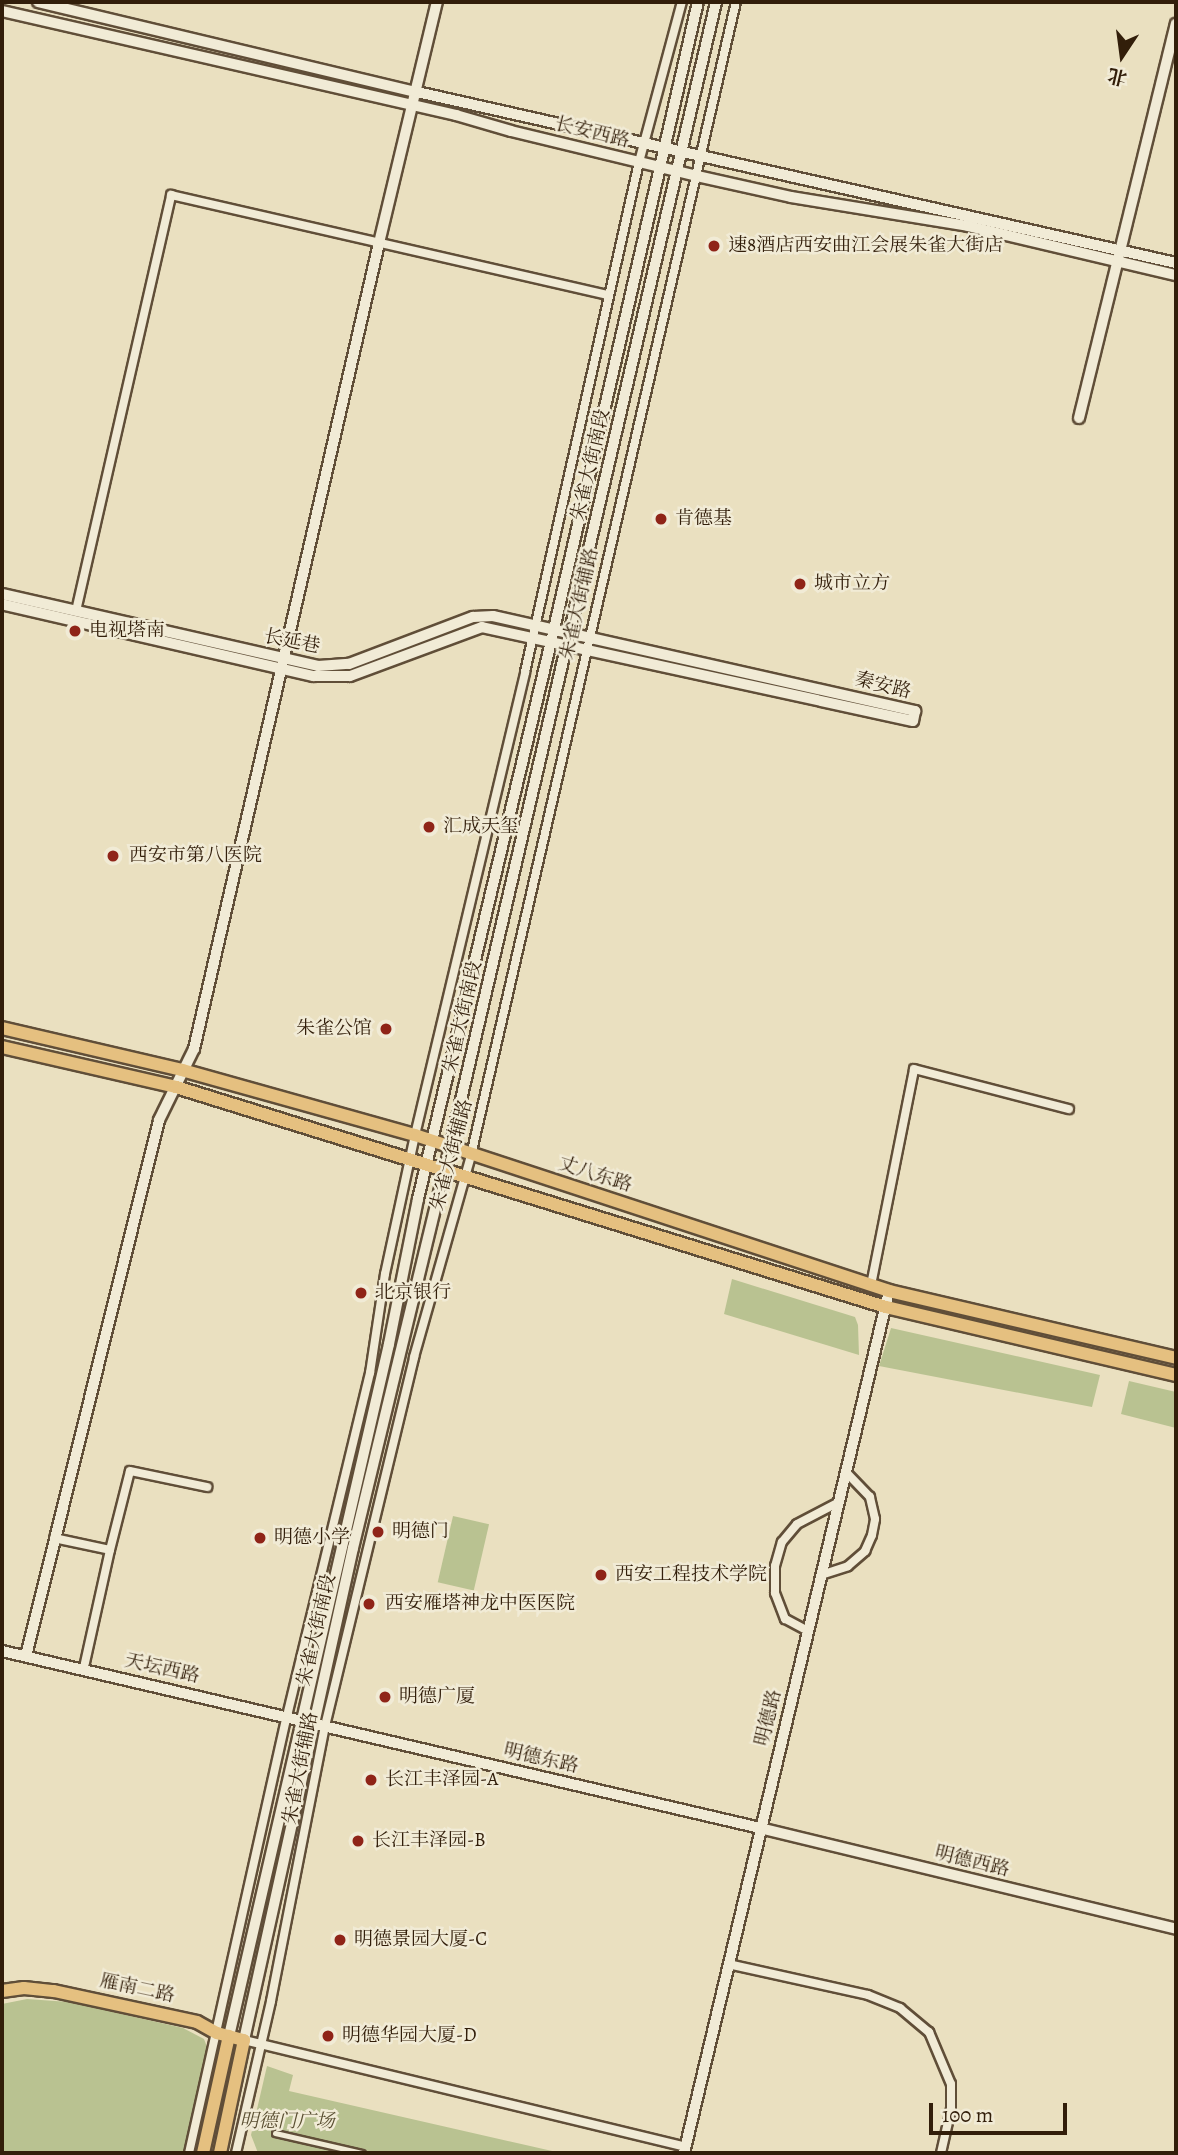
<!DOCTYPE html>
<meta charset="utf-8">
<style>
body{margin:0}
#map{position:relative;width:1178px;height:2155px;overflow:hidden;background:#eae0c0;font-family:Alegreya,"Noto Serif SC",serif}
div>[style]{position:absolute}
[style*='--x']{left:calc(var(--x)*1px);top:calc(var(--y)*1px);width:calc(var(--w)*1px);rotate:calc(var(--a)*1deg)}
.green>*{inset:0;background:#b9c291;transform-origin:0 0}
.roads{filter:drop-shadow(2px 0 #604e38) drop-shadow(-2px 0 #604e38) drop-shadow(0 2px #604e38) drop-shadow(0 -2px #604e38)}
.pedestrian>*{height:5px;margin:-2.5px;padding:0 2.5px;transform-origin:2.5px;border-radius:2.5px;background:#f1ebd6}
.minor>*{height:8px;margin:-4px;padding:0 4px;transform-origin:4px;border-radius:4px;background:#f1ebd6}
.tertiary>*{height:10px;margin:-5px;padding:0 5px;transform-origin:5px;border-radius:5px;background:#f1ebd6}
.secondary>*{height:10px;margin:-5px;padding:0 5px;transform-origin:5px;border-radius:5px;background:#f1ebd6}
.primary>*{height:12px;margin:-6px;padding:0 6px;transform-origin:6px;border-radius:6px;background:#e5c080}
.dots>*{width:19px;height:19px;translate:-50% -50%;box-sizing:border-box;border:4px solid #f1ebd6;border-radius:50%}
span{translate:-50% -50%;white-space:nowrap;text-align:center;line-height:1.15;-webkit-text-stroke:5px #f1ebd6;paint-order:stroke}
.street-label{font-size:19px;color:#321e0a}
.poi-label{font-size:19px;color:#321e0a}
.left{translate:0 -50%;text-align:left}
.right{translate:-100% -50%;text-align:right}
.park-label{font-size:19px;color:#5a4f32;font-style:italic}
.frame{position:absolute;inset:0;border:4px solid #321e0a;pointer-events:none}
.north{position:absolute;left:1087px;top:21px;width:70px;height:70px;-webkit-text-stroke:5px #f1ebd6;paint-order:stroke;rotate:193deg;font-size:19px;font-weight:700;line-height:28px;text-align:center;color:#321e0a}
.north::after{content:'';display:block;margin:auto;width:24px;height:32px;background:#321e0a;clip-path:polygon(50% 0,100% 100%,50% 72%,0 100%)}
.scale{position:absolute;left:929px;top:2103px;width:138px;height:32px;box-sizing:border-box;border:4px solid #321e0a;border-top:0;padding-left:9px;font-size:21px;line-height:24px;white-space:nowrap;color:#321e0a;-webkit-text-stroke:5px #f1ebd6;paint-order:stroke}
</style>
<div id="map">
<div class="green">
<div style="clip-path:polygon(732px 1279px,855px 1317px,858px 1325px,859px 1355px,724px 1314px)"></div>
<div style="clip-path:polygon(891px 1328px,1100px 1375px,1092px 1407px,879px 1366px)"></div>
<div style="clip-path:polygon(1129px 1381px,1176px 1392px,1176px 1428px,1121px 1414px)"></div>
<div style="left:453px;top:1516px;width:37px;height:68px;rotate:13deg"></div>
<div style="clip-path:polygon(27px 1999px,69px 2002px,183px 2028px,204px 2039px,209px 2052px,187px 2153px,2px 2153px,2px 2004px)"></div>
<div style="clip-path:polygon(267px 2066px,293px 2075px,289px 2091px,561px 2153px,258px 2153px,251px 2135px)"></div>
</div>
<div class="roads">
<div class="pedestrian">
<div style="--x:275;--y:2133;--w:89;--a:12.9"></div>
</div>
<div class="minor">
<div style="--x:76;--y:611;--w:427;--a:-77.1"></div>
<div style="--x:171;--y:195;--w:449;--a:12.9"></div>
<div style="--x:871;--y:1285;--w:220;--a:-78.7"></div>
<div style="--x:914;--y:1069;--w:160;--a:14.5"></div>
<div style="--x:54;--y:1538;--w:57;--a:12.1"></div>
<div style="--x:110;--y:1550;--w:116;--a:102.5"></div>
<div style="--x:110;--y:1550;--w:81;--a:-75.8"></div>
<div style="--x:130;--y:1471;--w:79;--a:11.7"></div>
<div style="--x:821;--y:1575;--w:28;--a:-18"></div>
<div style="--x:848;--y:1566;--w:23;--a:-41"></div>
<div style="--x:865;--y:1551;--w:17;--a:-66"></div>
<div style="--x:872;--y:1535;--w:16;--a:-79"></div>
<div style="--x:875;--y:1519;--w:23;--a:-103"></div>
<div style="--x:870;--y:1497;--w:35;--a:-134"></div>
<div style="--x:808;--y:1631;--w:26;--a:-152"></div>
<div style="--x:785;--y:1619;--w:28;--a:-111"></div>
<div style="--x:775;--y:1593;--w:27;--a:-90"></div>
<div style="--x:775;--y:1566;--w:25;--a:-74"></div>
<div style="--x:782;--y:1542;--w:23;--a:-50"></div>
<div style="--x:797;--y:1524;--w:47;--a:-27.6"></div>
<div style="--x:728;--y:1964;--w:143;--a:12.5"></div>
<div style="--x:868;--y:1995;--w:35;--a:22"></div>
<div style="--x:900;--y:2008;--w:38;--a:40"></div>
<div style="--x:929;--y:2032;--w:56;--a:67.1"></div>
<div style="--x:951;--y:2084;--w:25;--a:90"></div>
<div style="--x:951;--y:2109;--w:45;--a:102.8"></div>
<div style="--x:244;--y:2040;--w:454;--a:13.6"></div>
<div style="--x:189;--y:2153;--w:448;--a:-77.4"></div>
<div style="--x:287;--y:1716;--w:353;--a:-76.4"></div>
<div style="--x:370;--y:1373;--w:100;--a:-81.4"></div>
<div style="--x:385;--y:1274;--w:142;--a:-77.8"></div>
<div style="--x:415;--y:1135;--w:476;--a:-76.6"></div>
<div style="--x:525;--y:672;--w:523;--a:-77.4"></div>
<div style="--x:639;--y:162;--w:166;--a:-75"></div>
<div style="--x:236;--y:2153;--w:156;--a:-77"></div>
<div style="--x:271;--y:2001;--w:280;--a:-78.9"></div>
<div style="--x:325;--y:1726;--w:380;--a:-76.4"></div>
<div style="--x:414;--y:1357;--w:210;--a:-74.2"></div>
<div style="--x:471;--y:1155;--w:1183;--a:-77.06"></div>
</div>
<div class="tertiary">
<div style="--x:1079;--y:418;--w:406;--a:-76.2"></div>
<div style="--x:2;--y:594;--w:324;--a:12.8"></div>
<div style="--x:318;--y:666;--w:31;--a:-4"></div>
<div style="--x:349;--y:664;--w:133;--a:-20.8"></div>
<div style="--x:473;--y:617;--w:20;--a:-3"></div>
<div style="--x:493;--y:616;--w:433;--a:12.7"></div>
<div style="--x:915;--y:711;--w:10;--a:101"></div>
<div style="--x:913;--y:721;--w:441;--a:-167.7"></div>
<div style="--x:482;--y:627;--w:141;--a:159.6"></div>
<div style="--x:350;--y:676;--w:37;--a:180"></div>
<div style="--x:313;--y:676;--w:319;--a:-167"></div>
<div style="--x:2;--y:1651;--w:778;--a:13.14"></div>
<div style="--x:760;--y:1828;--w:428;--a:13.6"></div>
<div style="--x:26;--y:1656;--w:552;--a:-76.06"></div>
<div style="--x:159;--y:1120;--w:79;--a:-63.8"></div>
<div style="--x:194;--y:1049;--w:827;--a:-77.07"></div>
<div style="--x:379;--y:243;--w:248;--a:-76.5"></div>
<div style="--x:684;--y:2153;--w:886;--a:-76.62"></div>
</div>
<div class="secondary">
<div style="--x:38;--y:2;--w:390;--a:13.4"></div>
<div style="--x:417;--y:92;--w:778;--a:12.7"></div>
<div style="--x:2;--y:11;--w:466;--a:12.9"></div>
<div style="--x:456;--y:115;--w:57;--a:16.2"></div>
<div style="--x:511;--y:131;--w:191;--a:13.6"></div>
<div style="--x:697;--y:176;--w:96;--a:12.6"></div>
<div style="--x:791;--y:197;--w:179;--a:9.3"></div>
<div style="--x:968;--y:226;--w:214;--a:13.3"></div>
<div style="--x:229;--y:2036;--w:710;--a:-76.98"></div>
<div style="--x:389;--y:1344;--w:148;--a:-78.7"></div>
<div style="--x:418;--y:1199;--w:586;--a:-76.58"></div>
<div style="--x:554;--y:629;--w:643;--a:-77.07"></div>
<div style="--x:244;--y:2040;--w:504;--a:-77.51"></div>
<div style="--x:353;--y:1548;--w:413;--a:-76.4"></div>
<div style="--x:450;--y:1147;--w:1175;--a:-76.92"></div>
</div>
<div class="primary">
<div style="--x:2;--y:1028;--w:185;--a:13.1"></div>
<div style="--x:182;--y:1070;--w:242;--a:15.6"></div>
<div style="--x:415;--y:1135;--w:499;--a:18.2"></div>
<div style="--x:889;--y:1291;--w:295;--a:13.1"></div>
<div style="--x:2;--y:1047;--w:179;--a:12.9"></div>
<div style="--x:176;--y:1087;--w:743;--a:17.22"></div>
<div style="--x:886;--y:1307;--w:298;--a:13.2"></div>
<div style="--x:2;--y:1991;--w:22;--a:-8"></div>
<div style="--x:24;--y:1988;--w:30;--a:6"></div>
<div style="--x:54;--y:1991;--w:146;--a:12.2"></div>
<div style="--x:197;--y:2022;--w:23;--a:29"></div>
<div style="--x:217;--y:2033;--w:28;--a:15"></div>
<div style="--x:244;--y:2040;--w:116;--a:102"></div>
<div style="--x:203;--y:2153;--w:120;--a:-77.5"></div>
</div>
</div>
<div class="dots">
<div style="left:714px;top:246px;background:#8f2418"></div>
<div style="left:661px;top:519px;background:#8f2418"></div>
<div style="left:800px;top:584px;background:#8f2418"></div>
<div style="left:75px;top:631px;background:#8f2418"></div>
<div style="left:429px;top:827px;background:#8f2418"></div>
<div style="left:113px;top:856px;background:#8f2418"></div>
<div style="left:386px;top:1029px;background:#8f2418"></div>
<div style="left:361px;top:1293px;background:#8f2418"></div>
<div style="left:378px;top:1532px;background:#8f2418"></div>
<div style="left:260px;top:1538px;background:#8f2418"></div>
<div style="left:601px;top:1575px;background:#8f2418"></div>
<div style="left:369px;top:1604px;background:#8f2418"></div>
<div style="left:385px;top:1697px;background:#8f2418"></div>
<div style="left:371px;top:1780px;background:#8f2418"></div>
<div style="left:358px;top:1841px;background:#8f2418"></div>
<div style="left:340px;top:1940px;background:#8f2418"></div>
<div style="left:328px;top:2036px;background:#8f2418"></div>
</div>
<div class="street-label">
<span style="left:592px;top:133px;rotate:14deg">长安西路</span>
<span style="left:591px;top:465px;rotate:-77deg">朱雀大街南段</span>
<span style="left:580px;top:604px;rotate:-77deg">朱雀大街辅路</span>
<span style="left:292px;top:642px;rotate:11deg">长延巷</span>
<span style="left:883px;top:686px;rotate:14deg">秦安路</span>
<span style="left:463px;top:1017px;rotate:-77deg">朱雀大街南段</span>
<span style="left:452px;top:1155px;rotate:-75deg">朱雀大街辅路</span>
<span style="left:595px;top:1175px;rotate:18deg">丈八东路</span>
<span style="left:317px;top:1630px;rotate:-77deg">朱雀大街南段</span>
<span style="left:162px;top:1669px;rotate:13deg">天坛西路</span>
<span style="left:769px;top:1718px;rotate:-76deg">明德路</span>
<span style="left:541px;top:1759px;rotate:13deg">明德东路</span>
<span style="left:301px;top:1768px;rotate:-79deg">朱雀大街辅路</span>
<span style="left:972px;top:1862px;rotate:14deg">明德西路</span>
<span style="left:137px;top:1989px;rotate:12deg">雁南二路</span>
</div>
<div class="poi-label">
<span class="left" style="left:728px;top:246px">速8酒店西安曲江会展朱雀大街店</span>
<span class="left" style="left:675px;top:519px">肯德基</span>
<span class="left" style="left:814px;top:584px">城市立方</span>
<span class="left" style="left:89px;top:631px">电视塔南</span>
<span class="left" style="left:443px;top:827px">汇成天玺</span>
<span class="left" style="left:129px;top:856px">西安市第八医院</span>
<span class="right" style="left:372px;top:1029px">朱雀公馆</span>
<span class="left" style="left:375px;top:1293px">北京银行</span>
<span class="left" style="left:392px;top:1532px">明德门</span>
<span class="left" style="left:274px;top:1538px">明德小学</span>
<span class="left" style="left:615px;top:1575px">西安工程技术学院</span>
<span class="left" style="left:385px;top:1604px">西安雁塔神龙中医医院</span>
<span class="left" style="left:399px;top:1697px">明德广厦</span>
<span class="left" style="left:385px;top:1780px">长江丰泽园-A</span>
<span class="left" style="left:372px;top:1841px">长江丰泽园-B</span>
<span class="left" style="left:354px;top:1940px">明德景园大厦-C</span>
<span class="left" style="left:342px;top:2036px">明德华园大厦-D</span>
</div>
<div class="park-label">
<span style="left:287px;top:2122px">明德门广场</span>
</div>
<div class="frame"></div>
<div class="north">北</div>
<div class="scale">100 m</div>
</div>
